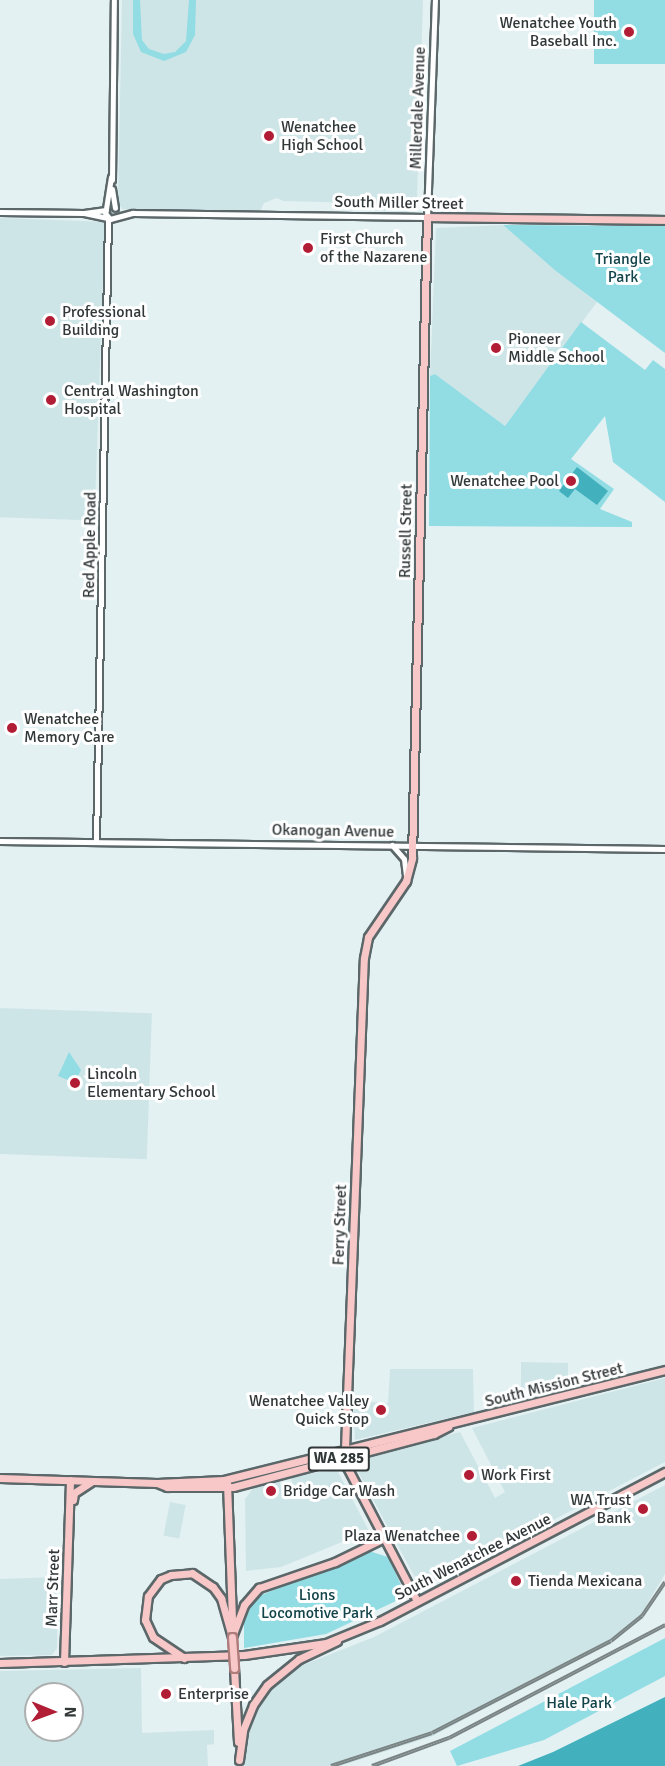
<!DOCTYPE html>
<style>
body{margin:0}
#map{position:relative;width:665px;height:1766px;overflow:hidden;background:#e3f1f3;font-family:Signika,sans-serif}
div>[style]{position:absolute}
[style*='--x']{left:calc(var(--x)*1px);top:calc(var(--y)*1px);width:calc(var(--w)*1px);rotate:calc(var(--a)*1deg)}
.built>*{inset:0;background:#cee5e7;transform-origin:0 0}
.green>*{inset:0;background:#92dce4;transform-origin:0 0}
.water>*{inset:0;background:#42b1bd}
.roads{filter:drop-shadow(2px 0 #5b6769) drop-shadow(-2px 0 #5b6769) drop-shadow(0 2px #5b6769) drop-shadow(0 -2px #5b6769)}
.minor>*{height:5px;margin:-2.5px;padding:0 2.5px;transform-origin:2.5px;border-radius:2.5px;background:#fff}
.major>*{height:7px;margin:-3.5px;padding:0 3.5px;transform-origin:3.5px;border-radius:3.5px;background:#f8c7c7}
.rail>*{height:4px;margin-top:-2px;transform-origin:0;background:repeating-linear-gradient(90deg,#fff 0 4.5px,#7a8484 0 9px);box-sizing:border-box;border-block:2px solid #7a8484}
.bridges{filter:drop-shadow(2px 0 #af7c7c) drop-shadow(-2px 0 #af7c7c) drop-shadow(0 2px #af7c7c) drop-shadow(0 -2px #af7c7c)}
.major-bridge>*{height:7px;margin:-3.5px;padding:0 3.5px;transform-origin:3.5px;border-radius:3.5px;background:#f8c7c7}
.dots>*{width:16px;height:16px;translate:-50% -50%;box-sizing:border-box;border:3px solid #fff;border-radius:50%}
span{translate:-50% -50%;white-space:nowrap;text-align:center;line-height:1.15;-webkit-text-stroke:6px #fff;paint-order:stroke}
.shield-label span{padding:2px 4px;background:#fff;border:2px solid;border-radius:4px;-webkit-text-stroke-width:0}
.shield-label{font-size:15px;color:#323838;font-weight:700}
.poi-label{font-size:16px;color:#323838}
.right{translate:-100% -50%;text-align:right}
.left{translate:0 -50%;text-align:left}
.street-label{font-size:16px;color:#323838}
.park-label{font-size:16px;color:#124449}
.north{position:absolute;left:24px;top:1682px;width:60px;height:60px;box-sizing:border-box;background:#fff;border:2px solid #adafaf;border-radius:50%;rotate:91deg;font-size:16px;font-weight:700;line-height:24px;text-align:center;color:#323838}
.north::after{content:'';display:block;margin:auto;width:21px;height:27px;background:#b11d34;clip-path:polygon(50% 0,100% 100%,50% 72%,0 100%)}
</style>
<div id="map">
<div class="built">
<div style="clip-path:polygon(122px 0,423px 0,417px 200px,413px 207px,409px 212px,377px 211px,364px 203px,283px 201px,277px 198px,264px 203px,259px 213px,122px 209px,118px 202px)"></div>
<div style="left:0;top:218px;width:105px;height:299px;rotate:2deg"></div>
<div style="clip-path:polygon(503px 225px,597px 302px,505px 426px,435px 374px,430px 376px,436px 228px)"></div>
<div style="left:0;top:1008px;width:152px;height:146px;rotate:2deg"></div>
<div style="clip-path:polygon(521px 1362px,568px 1363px,568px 1387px,521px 1400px)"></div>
<div style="clip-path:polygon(390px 1369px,473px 1369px,474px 1412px,355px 1440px,353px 1401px,388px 1403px)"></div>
<div style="clip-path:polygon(665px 1378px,665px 1462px,424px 1587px,419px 1585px,355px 1466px,359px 1458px,460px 1432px,495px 1498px,505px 1492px,472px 1428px)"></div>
<div style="clip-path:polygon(336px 1468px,369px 1531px,281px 1567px,246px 1571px,245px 1499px,255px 1486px,279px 1479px,285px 1500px,296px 1497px,291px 1478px)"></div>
<div style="clip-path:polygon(665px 1485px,665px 1574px,635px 1624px,611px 1641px,433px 1736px,340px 1766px,245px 1766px,246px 1741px,254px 1713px,271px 1687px,288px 1671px,374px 1637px)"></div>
<div style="left:170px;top:1502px;width:16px;height:34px;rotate:11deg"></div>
<div style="clip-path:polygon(58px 1577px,57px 1648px,52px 1655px,0 1656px,0 1579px)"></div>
<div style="clip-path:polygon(evenodd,141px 1668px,142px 1733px,214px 1730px,214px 1744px,207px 1745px,208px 1766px,0 1766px,0 1671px,141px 1668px,36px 1694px,72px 1694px,72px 1730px,36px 1730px,36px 1694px)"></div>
</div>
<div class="green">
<div style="clip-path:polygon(133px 0,140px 0,142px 40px,149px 49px,164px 54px,175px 52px,186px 41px,189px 0,196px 0,195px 35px,186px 52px,164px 61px,141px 52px,133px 34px)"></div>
<div style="left:594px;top:0;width:71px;height:64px"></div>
<div style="clip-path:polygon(503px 225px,665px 226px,665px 353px,556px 271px)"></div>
<div style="clip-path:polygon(581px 322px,645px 370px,653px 360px,665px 369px,665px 502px,613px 462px,605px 416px,571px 459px,614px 489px,600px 509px,632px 522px,632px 527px,429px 526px,430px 376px,435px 374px,505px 426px)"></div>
<div style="clip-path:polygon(69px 1052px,81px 1070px,75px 1083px,58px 1076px)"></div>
<div style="clip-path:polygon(369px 1551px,388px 1557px,402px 1587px,396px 1601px,326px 1634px,244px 1648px,244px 1622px,254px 1598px)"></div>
<div style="clip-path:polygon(665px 1638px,665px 1676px,544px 1740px,457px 1766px,450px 1751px)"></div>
</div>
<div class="water">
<div style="clip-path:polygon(577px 467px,608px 491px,597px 505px,575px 489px,568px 498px,559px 491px)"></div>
<div style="clip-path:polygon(665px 1697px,665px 1766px,518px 1766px,553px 1752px)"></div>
</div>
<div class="roads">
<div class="minor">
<div style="--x:111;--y:177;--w:36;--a:99"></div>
<div style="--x:105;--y:213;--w:8;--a:50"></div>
<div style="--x:110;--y:219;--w:24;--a:-15"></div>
<div style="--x:133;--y:213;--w:294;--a:0.8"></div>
<div style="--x:427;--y:217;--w:217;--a:-87.9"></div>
<div style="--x:112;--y:180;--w:180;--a:-89.4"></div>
<div style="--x:112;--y:189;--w:19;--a:81"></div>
<div style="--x:0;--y:212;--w:84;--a:0.7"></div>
<div style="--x:84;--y:213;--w:24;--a:12"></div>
<div style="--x:84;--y:213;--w:22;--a:-8"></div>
<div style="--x:0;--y:841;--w:665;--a:0.69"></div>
<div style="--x:96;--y:842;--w:624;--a:-88.9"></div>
<div style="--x:392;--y:845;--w:18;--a:49"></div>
<div style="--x:404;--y:859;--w:16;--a:83"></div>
</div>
<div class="major">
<div style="--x:0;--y:1478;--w:157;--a:1.8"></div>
<div style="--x:157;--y:1483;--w:67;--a:-2.6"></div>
<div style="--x:224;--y:1480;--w:455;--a:-14"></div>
<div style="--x:157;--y:1483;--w:11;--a:22"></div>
<div style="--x:167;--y:1487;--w:66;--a:0"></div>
<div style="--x:233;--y:1487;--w:208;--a:-14.8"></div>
<div style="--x:434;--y:1434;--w:16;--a:-27"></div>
<div style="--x:227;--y:1483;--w:139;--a:87.9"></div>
<div style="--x:73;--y:1500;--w:7;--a:-82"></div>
<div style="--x:74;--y:1493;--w:20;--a:-33"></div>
<div style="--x:417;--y:1601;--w:151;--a:-117.6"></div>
<div style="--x:347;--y:1467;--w:18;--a:-96"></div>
<div style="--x:345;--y:1449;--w:491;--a:-87.8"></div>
<div style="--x:364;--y:958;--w:21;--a:-79"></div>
<div style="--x:368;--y:937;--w:68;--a:-55.8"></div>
<div style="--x:406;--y:881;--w:24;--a:-75"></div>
<div style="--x:412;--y:858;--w:641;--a:-88.66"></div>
<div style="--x:427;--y:217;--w:238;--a:0.7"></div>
<div style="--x:233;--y:1634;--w:31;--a:-69"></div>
<div style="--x:244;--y:1605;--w:23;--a:-49"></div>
<div style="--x:259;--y:1588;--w:80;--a:-18.9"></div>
<div style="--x:335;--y:1562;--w:55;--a:-26.1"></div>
<div style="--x:184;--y:1658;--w:37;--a:-146"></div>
<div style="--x:153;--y:1637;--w:19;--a:-115"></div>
<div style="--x:145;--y:1620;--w:24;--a:-83"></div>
<div style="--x:148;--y:1596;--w:21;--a:-53"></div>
<div style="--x:161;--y:1579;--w:11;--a:-22"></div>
<div style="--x:171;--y:1575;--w:21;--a:-5"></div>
<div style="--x:192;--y:1573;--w:25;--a:34"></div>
<div style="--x:213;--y:1587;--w:14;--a:54"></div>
<div style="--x:221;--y:1598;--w:41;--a:74.2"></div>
<div style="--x:64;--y:1662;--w:182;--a:-88.1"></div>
<div style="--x:0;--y:1663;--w:244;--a:-1.9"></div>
<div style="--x:244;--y:1655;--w:83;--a:-8.3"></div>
<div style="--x:326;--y:1643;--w:58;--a:-22.2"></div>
<div style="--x:380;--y:1621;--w:322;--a:-27.6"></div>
<div style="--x:234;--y:1668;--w:74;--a:86.9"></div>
<div style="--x:239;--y:1760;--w:30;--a:-82"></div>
<div style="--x:243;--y:1730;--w:27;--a:-68"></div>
<div style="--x:253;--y:1705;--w:24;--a:-55"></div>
<div style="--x:267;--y:1685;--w:41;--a:-39.1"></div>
<div style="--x:299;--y:1659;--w:42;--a:-25.3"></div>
</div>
</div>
<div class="rail">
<div style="--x:331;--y:1766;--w:106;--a:-18.1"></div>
<div style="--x:432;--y:1733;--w:201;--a:-27.2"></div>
<div style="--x:611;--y:1641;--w:40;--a:-39"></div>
<div style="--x:642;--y:1616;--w:41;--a:-55.9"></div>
<div style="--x:372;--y:1766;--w:82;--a:-20"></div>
<div style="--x:449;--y:1738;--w:244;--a:-27.6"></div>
</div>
<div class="bridges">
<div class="major-bridge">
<div style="--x:232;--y:1637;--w:31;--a:86"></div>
</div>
</div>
<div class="dots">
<div style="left:629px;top:32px;background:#b11d34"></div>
<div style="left:269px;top:136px;background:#b11d34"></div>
<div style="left:308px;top:248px;background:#b11d34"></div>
<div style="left:50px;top:321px;background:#b11d34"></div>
<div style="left:496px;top:348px;background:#b11d34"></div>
<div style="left:51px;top:400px;background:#b11d34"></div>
<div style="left:571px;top:481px;background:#b11d34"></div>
<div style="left:12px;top:728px;background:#b11d34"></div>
<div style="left:75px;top:1083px;background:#b11d34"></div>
<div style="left:381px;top:1410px;background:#b11d34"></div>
<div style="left:469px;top:1475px;background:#b11d34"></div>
<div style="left:271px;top:1491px;background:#b11d34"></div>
<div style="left:643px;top:1509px;background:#b11d34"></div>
<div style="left:472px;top:1536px;background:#b11d34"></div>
<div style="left:516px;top:1581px;background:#b11d34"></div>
<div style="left:166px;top:1694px;background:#b11d34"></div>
</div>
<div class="shield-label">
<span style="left:339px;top:1459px">WA 285</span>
</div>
<div class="poi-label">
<span class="right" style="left:617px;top:32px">Wenatchee Youth<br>Baseball Inc.</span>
<span class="left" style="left:281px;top:136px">Wenatchee<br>High School</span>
<span class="left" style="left:320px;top:248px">First Church<br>of the Nazarene</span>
<span class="left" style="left:62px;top:321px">Professional<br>Building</span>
<span class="left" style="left:508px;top:348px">Pioneer<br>Middle School</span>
<span class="left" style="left:64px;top:400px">Central Washington<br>Hospital</span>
<span class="right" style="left:559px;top:481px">Wenatchee Pool</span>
<span class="left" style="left:24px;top:728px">Wenatchee<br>Memory Care</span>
<span class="left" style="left:87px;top:1083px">Lincoln<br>Elementary School</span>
<span class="right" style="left:369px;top:1410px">Wenatchee Valley<br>Quick Stop</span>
<span class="left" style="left:481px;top:1475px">Work First</span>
<span class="left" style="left:283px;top:1491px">Bridge Car Wash</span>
<span class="right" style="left:631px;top:1509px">WA Trust<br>Bank</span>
<span class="right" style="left:460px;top:1536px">Plaza Wenatchee</span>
<span class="left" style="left:528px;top:1581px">Tienda Mexicana</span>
<span class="left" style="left:178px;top:1694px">Enterprise</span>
</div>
<div class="street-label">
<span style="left:418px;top:108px;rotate:-88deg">Millerdale Avenue</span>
<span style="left:399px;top:203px;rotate:1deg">South Miller Street</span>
<span style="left:406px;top:531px;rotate:-89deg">Russell Street</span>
<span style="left:90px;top:545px;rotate:-89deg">Red Apple Road</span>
<span style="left:333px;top:831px;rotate:1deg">Okanogan Avenue</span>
<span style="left:340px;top:1225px;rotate:-88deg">Ferry Street</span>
<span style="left:554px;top:1385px;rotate:-14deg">South Mission Street</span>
<span style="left:473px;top:1557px;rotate:-27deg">South Wenatchee Avenue</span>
<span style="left:53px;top:1588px;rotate:-88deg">Marr Street</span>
</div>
<div class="park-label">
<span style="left:623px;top:268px">Triangle<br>Park</span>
<span style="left:317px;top:1604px">Lions<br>Locomotive Park</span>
<span style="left:579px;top:1703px">Hale Park</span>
</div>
<div class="north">N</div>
</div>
